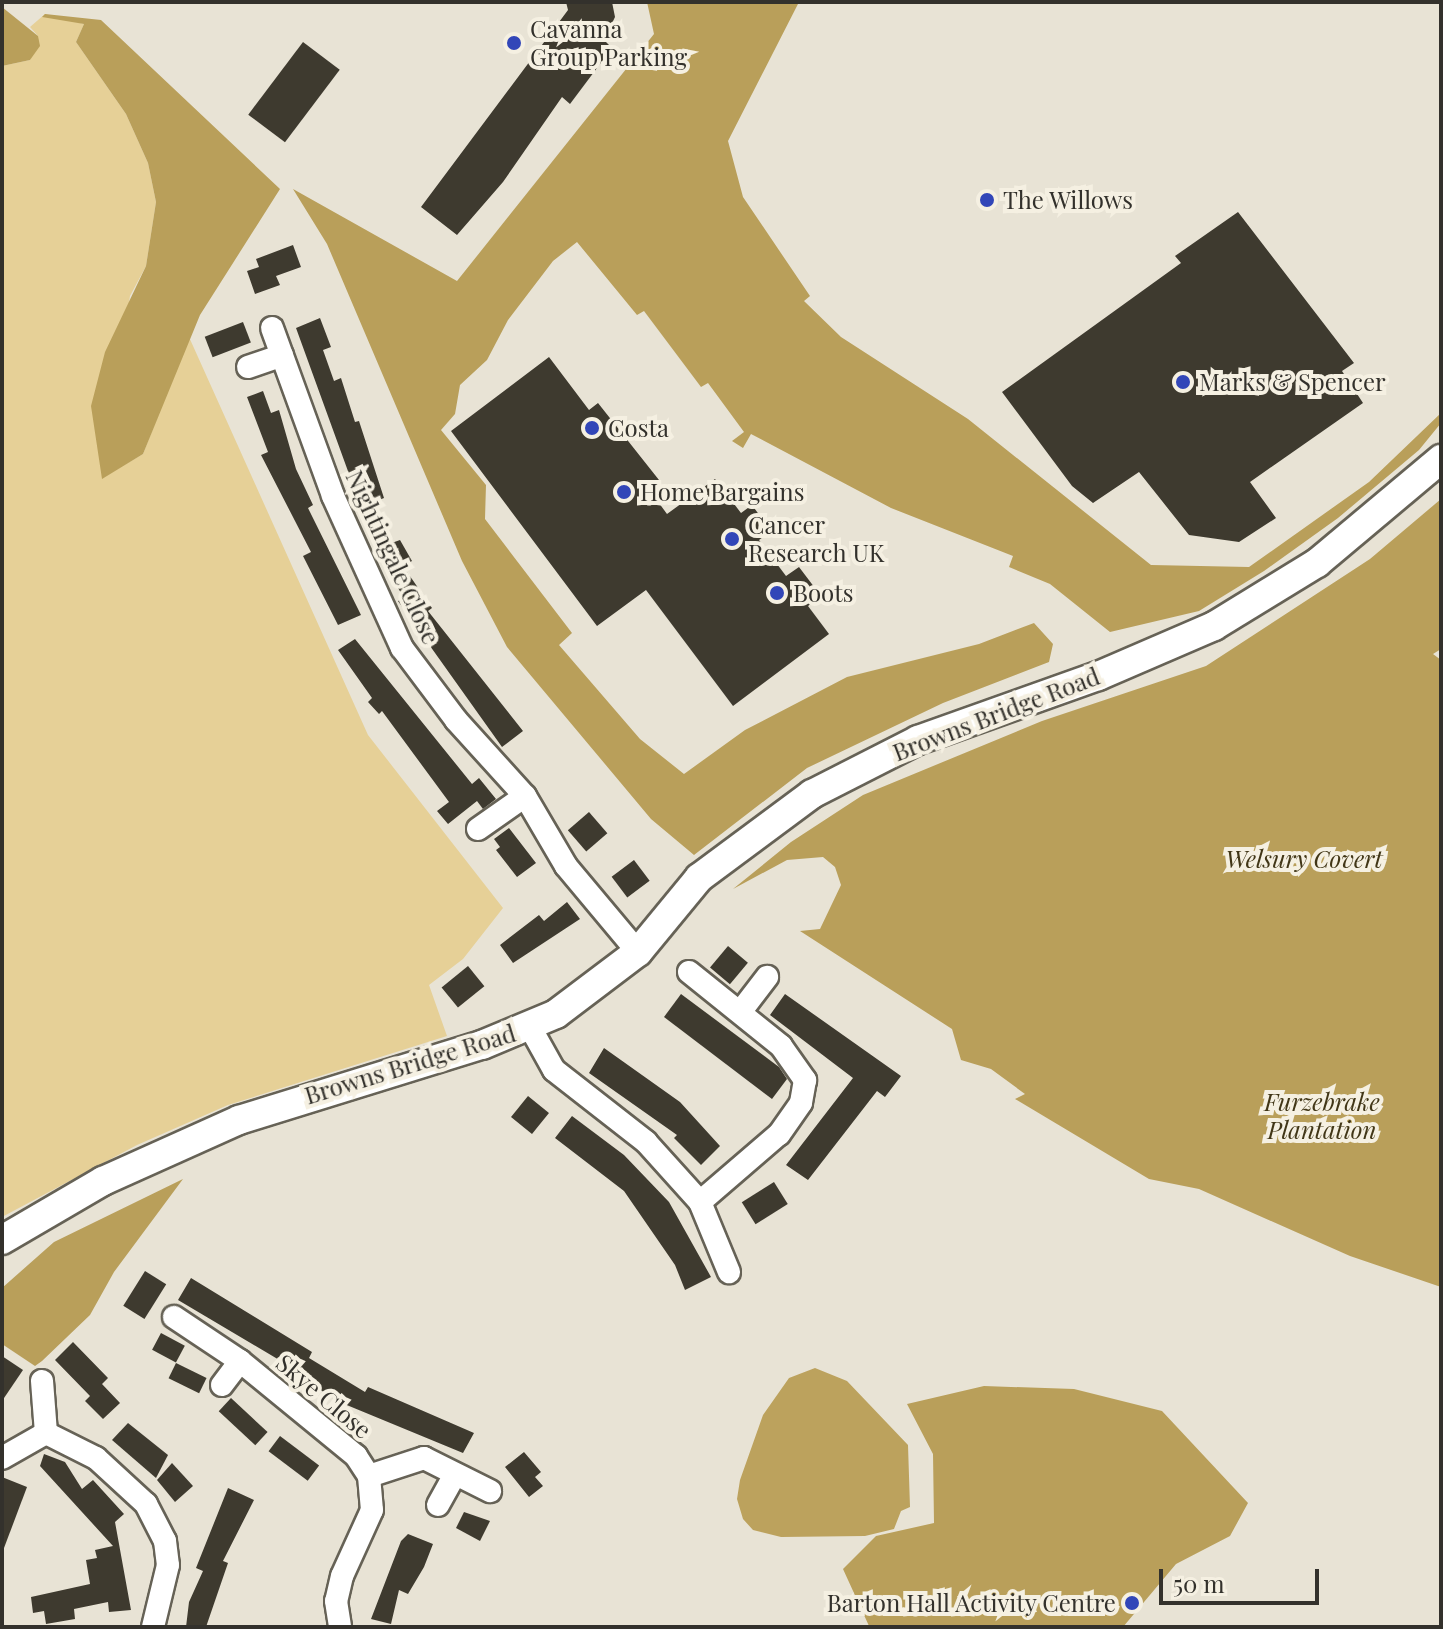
<!DOCTYPE html>
<style>
body{margin:0}
#map{position:relative;width:1443px;height:1629px;overflow:hidden;background:#e8e3d5;font-family:"Playfair Display",serif}
div>[style]{position:absolute}
[style*='--x']{left:calc(var(--x)*1px);top:calc(var(--y)*1px);width:calc(var(--w)*1px);rotate:calc(var(--a)*1deg)}
.green>*{inset:0;background:#e6d097}
.forest>*{inset:0;background:#b99f5a}
.water>*{inset:0;background:#bca25d}
.building>*{inset:0;background:#3e3a2f;transform-origin:0 0}
.roads{filter:drop-shadow(2px 0 #666256) drop-shadow(-2px 0 #666256) drop-shadow(0 2px #666256) drop-shadow(0 -2px #666256)}
.minor>*{height:22px;margin:-11px;padding:0 11px;transform-origin:11px;border-radius:11px;background:#fff}
.tertiary>*{height:28px;margin:-14px;padding:0 14px;transform-origin:14px;border-radius:14px;background:#fff}
.dots>*{width:22px;height:22px;translate:-50% -50%;box-sizing:border-box;border:4px solid #f5f0e2;border-radius:50%}
span{translate:-50% -50%;white-space:nowrap;text-align:center;line-height:1.15;-webkit-text-stroke:8px #f5f0e2;paint-order:stroke}
.poi-label{font-size:24px;color:#33312c}
.left{translate:0 -50%;text-align:left}
.right{translate:-100% -50%;text-align:right}
.street-label{font-size:24px;color:#33312c}
.park-label{font-size:24px;color:#413617;font-style:italic}
.frame{position:absolute;inset:0;border:4px solid #33312c;pointer-events:none}
.scale{position:absolute;left:1159px;top:1569px;width:160px;height:36px;box-sizing:border-box;border:4px solid #33312c;border-top:0;padding-left:10px;font-size:24px;line-height:28px;white-space:nowrap;color:#33312c;-webkit-text-stroke:6px #f5f0e2;paint-order:stroke}
</style>
<div id="map">
<div class="green">
<div style="clip-path:polygon(45px 14px,84px 24px,76px 42px,126px 114px,148px 163px,156px 202px,146px 266px,130px 296px,102px 478px,143px 454px,189px 337px,368px 735px,503px 908px,463px 959px,429px 985px,447px 1036px,228px 1105px,137px 1145px,2px 1217px,2px 66px,30px 60px,38px 36px,30px 27px)"></div>
</div>
<div class="forest">
<div style="clip-path:polygon(647px 2px,799px 2px,728px 141px,743px 197px,810px 296px,804px 301px,841px 337px,968px 419px,1151px 565px,1249px 567px,1369px 482px,1441px 413px,1441px 423px,1419px 450px,1338px 518px,1264px 571px,1199px 611px,1110px 632px,1050px 584px,1009px 567px,1013px 556px,891px 508px,751px 434px,743px 448px,732px 441px,744px 432px,708px 383px,701px 387px,644px 311px,637px 315px,577px 242px,553px 261px,508px 320px,487px 360px,460px 385px,455px 414px,441px 430px,486px 485px,485px 519px,572px 633px,559px 645px,640px 739px,684px 774px,745px 730px,847px 677px,979px 644px,1034px 623px,1053px 644px,1049px 662px,943px 703px,807px 768px,694px 855px,651px 819px,507px 647px,462px 561px,327px 244px,293px 189px,457px 281px,654px 34px)"></div>
<div style="clip-path:polygon(2px 7px,38px 36px,40px 46px,30px 60px,2px 66px)"></div>
<div style="clip-path:polygon(45px 14px,101px 20px,280px 189px,200px 315px,143px 454px,102px 479px,91px 406px,105px 352px,146px 266px,156px 202px,148px 163px,126px 114px,76px 42px,84px 24px,42px 17px)"></div>
<div style="clip-path:polygon(1441px 499px,1441px 649px,1433px 654px,1441px 660px,1441px 1287px,1350px 1256px,1199px 1189px,1149px 1179px,1015px 1099px,1025px 1094px,991px 1069px,961px 1060px,952px 1029px,800px 931px,820px 929px,841px 885px,835px 867px,823px 857px,787px 860px,733px 889px,791px 842px,863px 795px,1042px 721px,1206px 666px,1370px 559px)"></div>
<div style="clip-path:polygon(183px 1179px,114px 1272px,90px 1315px,42px 1361px,35px 1366px,2px 1344px,2px 1288px,54px 1242px)"></div>
<div style="clip-path:polygon(984px 1386px,1074px 1389px,1162px 1411px,1248px 1503px,1230px 1536px,1176px 1564px,1123px 1627px,869px 1626px,843px 1569px,876px 1536px,934px 1523px,933px 1454px,907px 1404px)"></div>
</div>
<div class="water">
<div style="clip-path:polygon(815px 1368px,847px 1381px,908px 1445px,910px 1507px,901px 1511px,894px 1529px,865px 1536px,781px 1537px,753px 1530px,743px 1519px,737px 1499px,740px 1480px,763px 1415px,789px 1378px)"></div>
</div>
<div class="building">
<div style="clip-path:polygon(566px 2px,612px 2px,615px 17px,604px 40px,612px 48px,570px 104px,562px 97px,503px 182px,457px 235px,421px 207px,568px 10px)"></div>
<div style="left:303px;top:42px;width:46px;height:91px;rotate:37deg"></div>
<div style="clip-path:polygon(1238px 212px,1354px 363px,1342px 371px,1363px 403px,1250px 482px,1276px 518px,1239px 542px,1189px 535px,1139px 472px,1093px 503px,1072px 486px,1002px 392px,1181px 263px,1175px 256px)"></div>
<div style="clip-path:polygon(293px 245px,301px 267px,276px 276px,280px 285px,255px 294px,247px 271px,259px 267px,256px 259px)"></div>
<div style="clip-path:polygon(320px 318px,331px 347px,323px 350px,334px 381px,341px 378px,355px 422px,359px 421px,384px 498px,361px 507px,296px 328px)"></div>
<div style="left:243px;top:322px;width:22px;height:41px;rotate:69deg"></div>
<div style="clip-path:polygon(549px 357px,589px 410px,598px 403px,659px 480px,648px 488px,667px 514px,715px 479px,741px 513px,752px 505px,771px 531px,759px 540px,786px 576px,799px 567px,821px 596px,808px 606px,829px 634px,733px 706px,646px 590px,597px 626px,451px 431px)"></div>
<div style="clip-path:polygon(263px 391px,271px 413px,279px 410px,296px 469px,313px 505px,308px 508px,361px 615px,338px 625px,303px 556px,311px 552px,261px 455px,268px 452px,247px 397px)"></div>
<div style="clip-path:polygon(400px 540px,412px 561px,403px 566px,432px 608px,428px 611px,523px 731px,502px 747px,398px 601px,404px 598px,375px 549px)"></div>
<div style="clip-path:polygon(355px 639px,472px 784px,479px 778px,496px 799px,483px 809px,477px 801px,448px 824px,437px 811px,449px 802px,382px 711px,379px 714px,368px 702px,372px 698px,338px 650px)"></div>
<div style="left:589px;top:812px;width:28px;height:28px;rotate:49deg"></div>
<div style="clip-path:polygon(509px 828px,536px 863px,517px 877px,496px 850px,500px 847px,494px 839px)"></div>
<div style="left:634px;top:860px;width:26px;height:28px;rotate:53deg"></div>
<div style="clip-path:polygon(567px 902px,580px 919px,513px 963px,500px 945px,539px 915px,544px 921px)"></div>
<div style="left:728px;top:946px;width:26px;height:28px;rotate:40deg"></div>
<div style="left:468px;top:966px;width:26px;height:34px;rotate:51deg"></div>
<div style="clip-path:polygon(681px 994px,779px 1067px,787px 1079px,772px 1099px,664px 1017px)"></div>
<div style="clip-path:polygon(785px 994px,901px 1076px,885px 1097px,877px 1091px,808px 1180px,786px 1165px,853px 1078px,770px 1015px)"></div>
<div style="clip-path:polygon(604px 1048px,680px 1102px,720px 1146px,701px 1165px,674px 1138px,677px 1135px,589px 1073px)"></div>
<div style="left:528px;top:1096px;width:27px;height:27px;rotate:39deg"></div>
<div style="clip-path:polygon(572px 1116px,624px 1155px,669px 1202px,711px 1277px,685px 1290px,675px 1265px,624px 1191px,555px 1138px)"></div>
<div style="left:774px;top:1182px;width:26px;height:38px;rotate:58deg"></div>
<div style="left:145px;top:1271px;width:25px;height:41px;rotate:32deg"></div>
<div style="clip-path:polygon(191px 1278px,312px 1352px,309px 1358px,365px 1392px,368px 1387px,474px 1433px,463px 1453px,337px 1401px,316px 1387px,318px 1383px,178px 1300px)"></div>
<div style="left:161px;top:1333px;width:27px;height:19px;rotate:28deg"></div>
<div style="clip-path:polygon(73px 1342px,108px 1378px,102px 1384px,120px 1403px,103px 1419px,85px 1401px,90px 1396px,55px 1360px)"></div>
<div style="clip-path:polygon(2px 1356px,23px 1370px,2px 1401px)"></div>
<div style="left:176px;top:1363px;width:34px;height:17px;rotate:26deg"></div>
<div style="left:231px;top:1398px;width:50px;height:18px;rotate:43deg"></div>
<div style="clip-path:polygon(128px 1423px,168px 1455px,156px 1478px,112px 1440px)"></div>
<div style="left:280px;top:1436px;width:49px;height:19px;rotate:37deg"></div>
<div style="clip-path:polygon(524px 1452px,541px 1472px,535px 1477px,543px 1486px,529px 1497px,505px 1467px)"></div>
<div style="clip-path:polygon(44px 1454px,65px 1462px,82px 1489px,93px 1480px,124px 1514px,115px 1522px,131px 1610px,109px 1612px,108px 1602px,74px 1609px,75px 1619px,46px 1624px,44px 1611px,33px 1613px,31px 1597px,90px 1584px,86px 1560px,97px 1558px,95px 1550px,113px 1546px,40px 1466px)"></div>
<div style="clip-path:polygon(172px 1463px,193px 1486px,175px 1502px,157px 1480px)"></div>
<div style="clip-path:polygon(2px 1477px,27px 1487px,4px 1548px,2px 1548px)"></div>
<div style="clip-path:polygon(228px 1488px,254px 1500px,223px 1561px,228px 1563px,206px 1627px,186px 1627px,189px 1602px,203px 1571px,196px 1568px)"></div>
<div style="clip-path:polygon(464px 1512px,490px 1521px,480px 1541px,456px 1528px)"></div>
<div style="clip-path:polygon(408px 1534px,433px 1544px,424px 1567px,408px 1594px,399px 1590px,391px 1624px,371px 1619px,401px 1541px)"></div>
</div>
<div class="roads">
<div class="minor">
<div style="--x:272;--y:328;--w:179;--a:70"></div>
<div style="--x:333;--y:496;--w:167;--a:65.6"></div>
<div style="--x:402;--y:648;--w:90;--a:53.1"></div>
<div style="--x:456;--y:720;--w:103;--a:47.8"></div>
<div style="--x:525;--y:796;--w:81;--a:59.6"></div>
<div style="--x:566;--y:866;--w:112;--a:50.1"></div>
<div style="--x:248;--y:367;--w:36;--a:-19"></div>
<div style="--x:478;--y:829;--w:57;--a:-35.1"></div>
<div style="--x:689;--y:972;--w:118;--a:38.8"></div>
<div style="--x:781;--y:1046;--w:42;--a:54.8"></div>
<div style="--x:805;--y:1080;--w:23;--a:100"></div>
<div style="--x:801;--y:1103;--w:38;--a:125"></div>
<div style="--x:779;--y:1134;--w:104;--a:139.3"></div>
<div style="--x:741;--y:1011;--w:43;--a:-52.6"></div>
<div style="--x:530;--y:1027;--w:49;--a:60.8"></div>
<div style="--x:554;--y:1070;--w:117;--a:38"></div>
<div style="--x:646;--y:1142;--w:81;--a:48"></div>
<div style="--x:700;--y:1202;--w:76;--a:67.5"></div>
<div style="--x:174;--y:1317;--w:79;--a:33.7"></div>
<div style="--x:240;--y:1361;--w:150;--a:39.3"></div>
<div style="--x:356;--y:1456;--w:24;--a:57"></div>
<div style="--x:369;--y:1476;--w:34;--a:85"></div>
<div style="--x:372;--y:1510;--w:72;--a:114.4"></div>
<div style="--x:342;--y:1576;--w:26;--a:103"></div>
<div style="--x:336;--y:1601;--w:26;--a:81"></div>
<div style="--x:42;--y:1381;--w:52;--a:85.6"></div>
<div style="--x:222;--y:1385;--w:30;--a:-53"></div>
<div style="--x:2;--y:1458;--w:51;--a:-29.6"></div>
<div style="--x:46;--y:1433;--w:56;--a:26.6"></div>
<div style="--x:96;--y:1458;--w:68;--a:42.6"></div>
<div style="--x:146;--y:1504;--w:42;--a:62.8"></div>
<div style="--x:165;--y:1541;--w:24;--a:83"></div>
<div style="--x:168;--y:1565;--w:64;--a:103.6"></div>
<div style="--x:369;--y:1476;--w:58;--a:-18.1"></div>
<div style="--x:424;--y:1458;--w:74;--a:26.6"></div>
<div style="--x:438;--y:1505;--w:35;--a:-61"></div>
</div>
<div class="tertiary">
<div style="--x:2;--y:1240;--w:117;--a:-30.3"></div>
<div style="--x:103;--y:1181;--w:149;--a:-24.2"></div>
<div style="--x:239;--y:1120;--w:254;--a:-17.2"></div>
<div style="--x:482;--y:1045;--w:80;--a:-22.7"></div>
<div style="--x:556;--y:1014;--w:103;--a:-37.1"></div>
<div style="--x:638;--y:952;--w:96;--a:-50.5"></div>
<div style="--x:699;--y:878;--w:141;--a:-36.6"></div>
<div style="--x:812;--y:794;--w:119;--a:-27"></div>
<div style="--x:918;--y:740;--w:191;--a:-19.6"></div>
<div style="--x:1098;--y:676;--w:126;--a:-23.3"></div>
<div style="--x:1214;--y:626;--w:121;--a:-31.5"></div>
<div style="--x:1317;--y:563;--w:162;--a:-40"></div>
</div>
</div>
<div class="dots">
<div style="left:514px;top:43px;background:#3246b8"></div>
<div style="left:987px;top:200px;background:#3246b8"></div>
<div style="left:1183px;top:382px;background:#3246b8"></div>
<div style="left:592px;top:428px;background:#3246b8"></div>
<div style="left:624px;top:492px;background:#3246b8"></div>
<div style="left:732px;top:539px;background:#3246b8"></div>
<div style="left:777px;top:593px;background:#3246b8"></div>
<div style="left:1132px;top:1603px;background:#3246b8"></div>
</div>
<div class="poi-label">
<span class="left" style="left:530px;top:43px">Cavanna<br>Group Parking</span>
<span class="left" style="left:1003px;top:200px">The Willows</span>
<span class="left" style="left:1199px;top:382px">Marks &amp; Spencer</span>
<span class="left" style="left:608px;top:428px">Costa</span>
<span class="left" style="left:640px;top:492px">Home Bargains</span>
<span class="left" style="left:748px;top:539px">Cancer<br>Research UK</span>
<span class="left" style="left:793px;top:593px">Boots</span>
<span class="right" style="left:1116px;top:1603px">Barton Hall Activity Centre</span>
</div>
<div class="street-label">
<span style="left:393px;top:557px;rotate:65deg">Nightingale Close</span>
<span style="left:996px;top:714px;rotate:-21deg">Browns Bridge Road</span>
<span style="left:410px;top:1064px;rotate:-17deg">Browns Bridge Road</span>
<span style="left:324px;top:1396px;rotate:40deg">Skye Close</span>
</div>
<div class="park-label">
<span style="left:1304px;top:859px">Welsury Covert</span>
<span style="left:1322px;top:1116px">Furzebrake<br>Plantation</span>
</div>
<div class="frame"></div>
<div class="scale">50 m</div>
</div>
